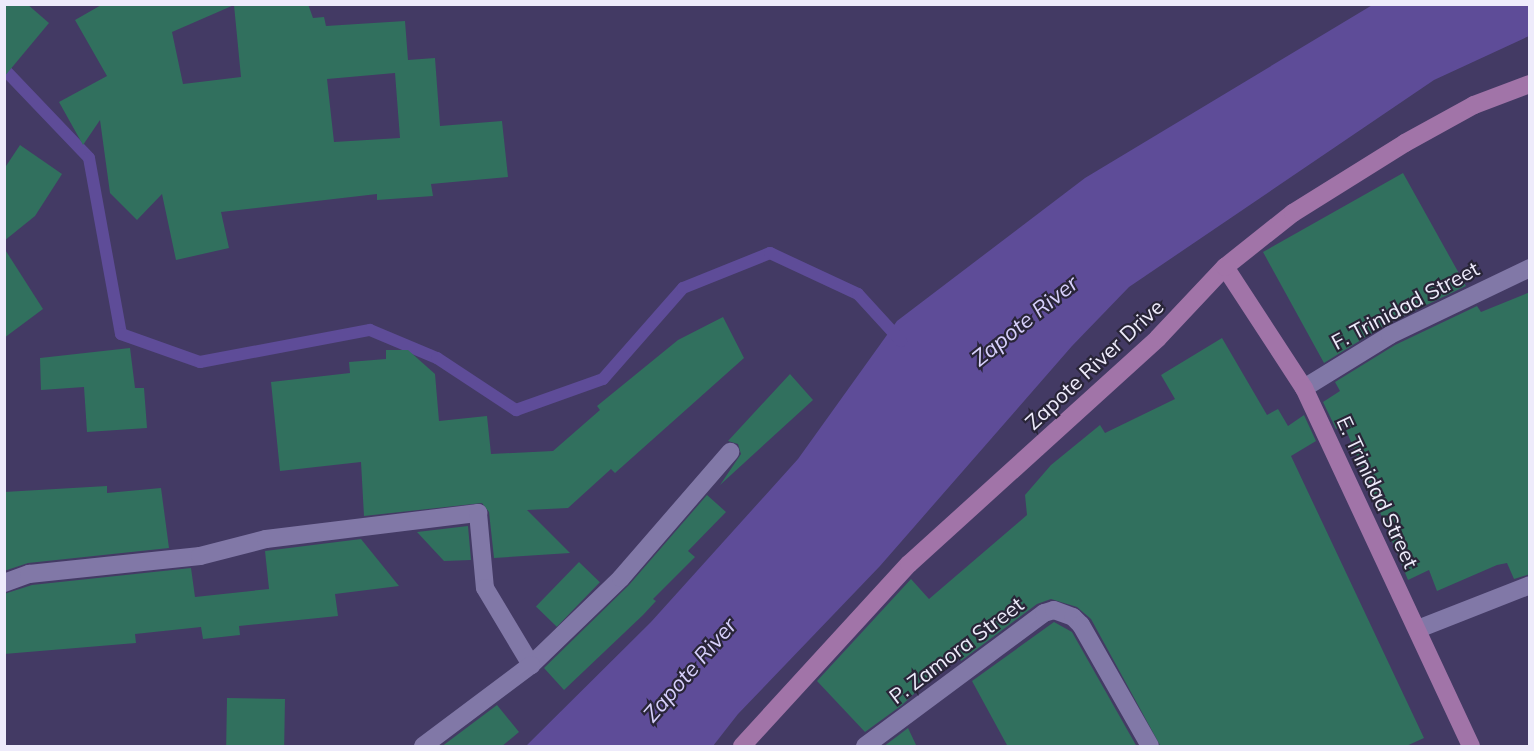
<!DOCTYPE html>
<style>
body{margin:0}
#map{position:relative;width:1534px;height:751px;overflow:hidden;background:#433a64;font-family:Mulish,sans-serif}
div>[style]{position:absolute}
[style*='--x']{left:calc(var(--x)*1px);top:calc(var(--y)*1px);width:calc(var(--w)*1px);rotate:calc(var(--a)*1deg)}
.water>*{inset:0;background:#5e4c98}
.stream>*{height:12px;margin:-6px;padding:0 6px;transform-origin:6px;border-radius:6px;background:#5e4c98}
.building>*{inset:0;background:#31705e;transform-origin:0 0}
.lane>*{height:18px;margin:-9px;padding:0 9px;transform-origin:9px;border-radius:9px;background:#8178a7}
.street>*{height:18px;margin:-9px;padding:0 9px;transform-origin:9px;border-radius:9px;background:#8178a7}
.secondary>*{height:18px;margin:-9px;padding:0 9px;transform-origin:9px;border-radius:9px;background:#a174a8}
span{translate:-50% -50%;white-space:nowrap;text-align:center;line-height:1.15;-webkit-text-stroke:4.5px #292538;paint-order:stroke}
.street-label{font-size:21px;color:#eeebfb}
.water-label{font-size:22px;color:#d7d0fb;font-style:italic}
.frame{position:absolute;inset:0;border:6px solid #eeebfb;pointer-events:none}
</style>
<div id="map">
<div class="water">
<div style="clip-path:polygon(1374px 4px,1529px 5px,1529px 36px,1434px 80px,1129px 287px,1072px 346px,880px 566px,738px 714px,713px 746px,526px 746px,651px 622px,798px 459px,897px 321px,1085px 178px)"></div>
</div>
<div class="stream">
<div style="--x:4;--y:69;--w:123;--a:46.3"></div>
<div style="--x:89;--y:158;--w:179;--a:79.7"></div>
<div style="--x:121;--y:334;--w:84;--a:19.5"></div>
<div style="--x:200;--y:362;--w:173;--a:-10.7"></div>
<div style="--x:370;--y:330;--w:73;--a:22.7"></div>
<div style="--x:437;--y:358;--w:95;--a:33.4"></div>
<div style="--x:516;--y:410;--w:92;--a:-19.6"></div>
<div style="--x:603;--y:379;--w:121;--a:-48.7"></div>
<div style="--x:683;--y:288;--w:94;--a:-21.9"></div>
<div style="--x:770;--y:253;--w:97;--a:25"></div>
<div style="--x:858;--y:294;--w:64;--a:47.5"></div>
</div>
<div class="building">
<div style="clip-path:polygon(4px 4px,27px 4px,49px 23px,4px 77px)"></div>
<div style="clip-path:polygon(evenodd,103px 4px,308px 4px,313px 18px,324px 17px,326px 26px,405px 21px,408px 60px,435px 58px,440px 126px,502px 121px,508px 177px,431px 184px,433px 196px,377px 200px,377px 194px,221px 212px,229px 248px,176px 260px,162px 194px,137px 220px,110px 193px,100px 120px,83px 145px,59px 102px,107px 76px,75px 20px,103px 4px,234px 5px,241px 77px,183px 84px,172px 32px,234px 5px,103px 4px,395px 73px,400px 138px,334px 142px,327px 79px,395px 73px)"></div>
<div style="clip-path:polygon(20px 145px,62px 174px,35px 216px,4px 241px,4px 169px)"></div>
<div style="clip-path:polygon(1403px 173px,1466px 286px,1385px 325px,1324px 363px,1263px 252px)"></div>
<div style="clip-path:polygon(4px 248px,43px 309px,4px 338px)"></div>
<div style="clip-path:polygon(1530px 292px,1530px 574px,1514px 579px,1507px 563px,1497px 565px,1437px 591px,1429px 570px,1408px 580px,1344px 425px,1336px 429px,1323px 402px,1340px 391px,1335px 382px,1395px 345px,1477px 306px,1481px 312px)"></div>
<div style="clip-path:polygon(723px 317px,744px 358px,615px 473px,611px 469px,568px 508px,527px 510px,570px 553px,494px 558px,489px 512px,482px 503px,364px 516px,361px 462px,280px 471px,271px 382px,350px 373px,349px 362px,386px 359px,386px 350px,408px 350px,435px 374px,439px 421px,487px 416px,491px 454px,553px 451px,600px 410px,597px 406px,678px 340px)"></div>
<div style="clip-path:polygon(1222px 338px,1267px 415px,1278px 409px,1288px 426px,1304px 415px,1316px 441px,1291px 456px,1424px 738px,1404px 747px,1161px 747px,1091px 619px,1077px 607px,1051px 599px,1037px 604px,961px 661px,957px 654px,902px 705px,865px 732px,817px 681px,911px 579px,929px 599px,1027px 515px,1025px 495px,1051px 465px,1100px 425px,1105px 433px,1175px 399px,1161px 375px)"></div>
<div style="clip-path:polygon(130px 348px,135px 388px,144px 388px,147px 428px,87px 432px,84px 387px,41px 390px,40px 358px)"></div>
<div style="clip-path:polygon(790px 374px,813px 400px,720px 485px,741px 454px,738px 444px,728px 441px)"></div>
<div style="clip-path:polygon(107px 486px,107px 493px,161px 488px,169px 548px,28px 563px,4px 571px,4px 492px)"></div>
<div style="clip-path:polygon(707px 495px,726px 512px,688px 551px,695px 557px,653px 599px,656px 601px,643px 615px,564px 690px,544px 668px,629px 585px)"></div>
<div style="clip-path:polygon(468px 526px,471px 560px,444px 561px,417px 532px)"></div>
<div style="clip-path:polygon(361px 539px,399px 586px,335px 594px,338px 616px,239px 626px,240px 635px,203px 639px,201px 627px,135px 634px,136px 643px,4px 654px,4px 594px,32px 585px,191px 568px,195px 597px,269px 589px,265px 551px)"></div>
<div style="left:579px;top:562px;width:29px;height:62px;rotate:44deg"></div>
<div style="clip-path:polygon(1054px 622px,1072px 632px,1137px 747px,1008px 747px,972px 681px)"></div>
<div style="left:227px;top:698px;width:58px;height:49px;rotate:1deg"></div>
<div style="clip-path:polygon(497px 705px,519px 732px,501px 747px,441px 747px)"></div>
<div style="clip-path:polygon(908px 728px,917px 747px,883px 747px)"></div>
</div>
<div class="lane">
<div style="--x:4;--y:583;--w:27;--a:-20"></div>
<div style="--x:29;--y:574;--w:172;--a:-6"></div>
<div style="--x:200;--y:556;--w:68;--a:-14.4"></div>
<div style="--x:266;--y:539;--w:214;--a:-7"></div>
<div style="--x:478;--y:513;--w:75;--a:84.7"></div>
<div style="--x:485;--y:588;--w:90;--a:59.1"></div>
<div style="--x:531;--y:665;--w:125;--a:-44"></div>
<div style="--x:621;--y:578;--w:167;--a:-49.1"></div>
<div style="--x:423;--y:746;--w:135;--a:-36.9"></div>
</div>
<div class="street">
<div style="--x:1304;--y:388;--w:101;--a:-31.6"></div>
<div style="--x:1390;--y:335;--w:155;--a:-25.6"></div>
<div style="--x:1418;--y:629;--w:120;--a:-21.4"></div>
<div style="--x:865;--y:746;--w:223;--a:-36.6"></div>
<div style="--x:1044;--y:613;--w:10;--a:-17"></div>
<div style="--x:1054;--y:610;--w:20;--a:20"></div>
<div style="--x:1073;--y:617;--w:11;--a:45"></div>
<div style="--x:1081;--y:625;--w:139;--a:60.3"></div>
</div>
<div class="secondary">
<div style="--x:1225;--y:267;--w:145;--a:56.9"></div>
<div style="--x:1304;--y:388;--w:395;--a:65"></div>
<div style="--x:742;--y:746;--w:247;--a:-47.5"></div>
<div style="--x:909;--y:564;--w:336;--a:-42.2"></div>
<div style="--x:1158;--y:338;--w:98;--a:-46.7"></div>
<div style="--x:1225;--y:267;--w:87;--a:-38.5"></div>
<div style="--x:1293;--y:213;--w:132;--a:-32"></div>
<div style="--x:1405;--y:143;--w:79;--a:-28.8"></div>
<div style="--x:1474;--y:105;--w:60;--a:-20.6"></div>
</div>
<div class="street-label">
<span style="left:1405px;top:305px;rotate:-28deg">F. Trinidad Street</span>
<span style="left:1094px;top:364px;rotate:-43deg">Zapote River Drive</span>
<span style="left:1378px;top:492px;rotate:65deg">E. Trinidad Street</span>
<span style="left:956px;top:650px;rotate:-37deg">P. Zamora Street</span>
</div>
<div class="water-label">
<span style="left:1025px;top:321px;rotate:-39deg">Zapote River</span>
<span style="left:690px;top:670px;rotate:-49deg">Zapote River</span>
</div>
<div class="frame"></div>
</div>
